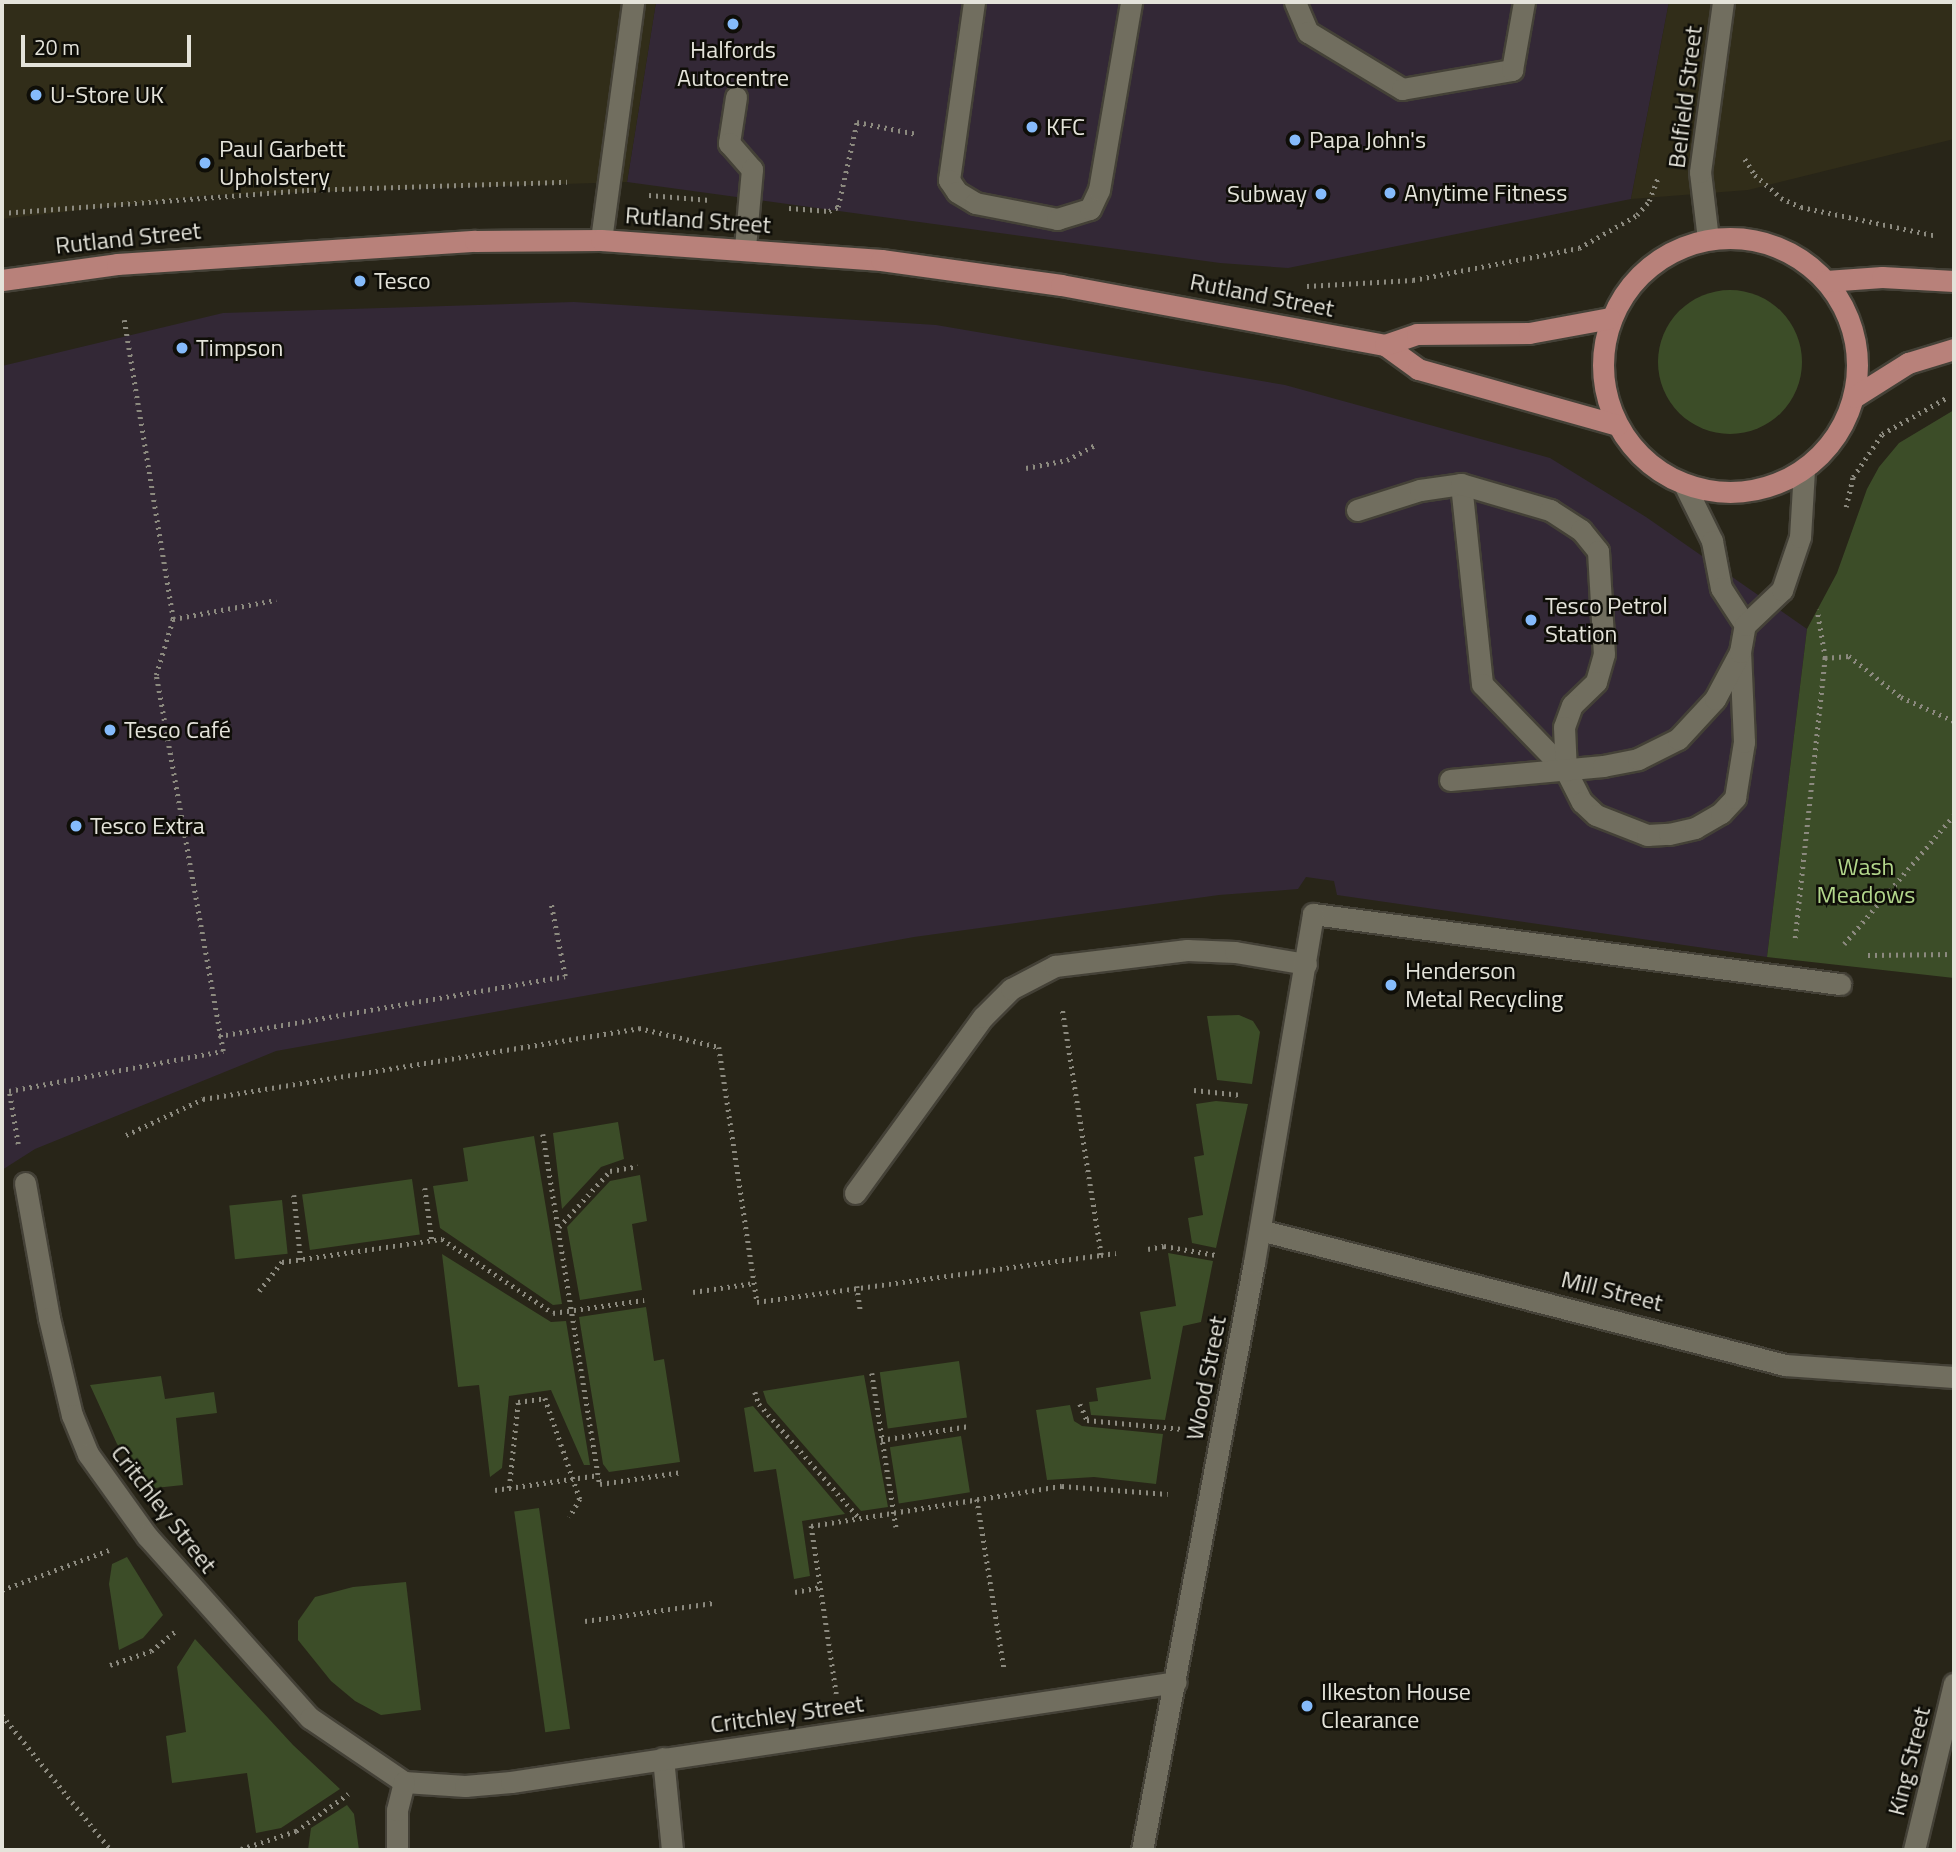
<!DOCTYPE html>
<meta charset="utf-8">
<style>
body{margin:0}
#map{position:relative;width:1956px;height:1852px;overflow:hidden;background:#282518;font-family:"Titillium Web",sans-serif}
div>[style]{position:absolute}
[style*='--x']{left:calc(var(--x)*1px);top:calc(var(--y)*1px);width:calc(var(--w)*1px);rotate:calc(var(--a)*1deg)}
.commercial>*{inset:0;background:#332836}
.built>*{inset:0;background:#312d19}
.green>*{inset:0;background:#3c4d28;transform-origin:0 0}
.round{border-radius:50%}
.path>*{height:4.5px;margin-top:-2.25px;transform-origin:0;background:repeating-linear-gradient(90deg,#8c8a7f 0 2px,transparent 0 7px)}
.roads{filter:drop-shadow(2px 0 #444137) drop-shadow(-2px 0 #444137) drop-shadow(0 2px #444137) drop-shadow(0 -2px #444137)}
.lane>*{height:21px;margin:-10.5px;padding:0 10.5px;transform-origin:10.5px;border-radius:10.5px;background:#716e5f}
.street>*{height:21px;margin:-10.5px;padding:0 10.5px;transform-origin:10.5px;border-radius:10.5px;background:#716e5f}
.primary>*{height:21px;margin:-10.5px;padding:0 10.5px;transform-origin:10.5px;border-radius:10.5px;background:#b8817a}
.primary>.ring{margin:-10.5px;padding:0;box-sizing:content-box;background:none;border:21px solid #b8817a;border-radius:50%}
.dots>*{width:19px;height:19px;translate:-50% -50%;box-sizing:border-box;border:4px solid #0f0e08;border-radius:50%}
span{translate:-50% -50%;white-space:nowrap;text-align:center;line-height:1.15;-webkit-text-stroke:5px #0f0e08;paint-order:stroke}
.poi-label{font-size:24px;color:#e4e3da}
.left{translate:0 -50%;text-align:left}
.right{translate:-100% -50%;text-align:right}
.street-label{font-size:24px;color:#e4e3da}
.park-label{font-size:24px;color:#b2d68b}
.frame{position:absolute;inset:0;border:4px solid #e4e3da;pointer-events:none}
.scale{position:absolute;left:21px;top:35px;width:170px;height:32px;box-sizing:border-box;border:4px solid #e4e3da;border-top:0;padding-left:9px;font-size:21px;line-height:24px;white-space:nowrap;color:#e4e3da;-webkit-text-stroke:5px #0f0e08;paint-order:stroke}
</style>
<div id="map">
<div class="commercial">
<div style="clip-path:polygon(656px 2px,1669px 2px,1631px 199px,1288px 268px,1220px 263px,627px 182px)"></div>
<div style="clip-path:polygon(574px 302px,936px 325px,1285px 385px,1550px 458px,1646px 517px,1807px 629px,1767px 957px,1337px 895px,1334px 881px,1306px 877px,1298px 889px,1219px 895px,914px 937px,276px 1051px,35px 1149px,2px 1170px,2px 366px,223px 313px)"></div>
</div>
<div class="built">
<div style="clip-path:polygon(2px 2px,656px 2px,627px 182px,210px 195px,2px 219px)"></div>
<div style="clip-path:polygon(1669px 2px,1954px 2px,1954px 139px,1748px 190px,1631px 199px)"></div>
</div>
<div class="green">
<div class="round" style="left:1658px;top:290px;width:144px;height:144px"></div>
<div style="clip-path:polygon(1954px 410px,1954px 978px,1767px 957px,1807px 629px,1837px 573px,1867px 489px,1879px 467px,1899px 443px)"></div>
<div style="clip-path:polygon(1239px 1015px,1253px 1021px,1260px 1032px,1252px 1084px,1217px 1080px,1207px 1016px)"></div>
<div style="clip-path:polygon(1216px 1101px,1248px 1104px,1216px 1248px,1192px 1243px,1188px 1218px,1203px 1215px,1194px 1157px,1204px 1155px,1196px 1104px)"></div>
<div style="clip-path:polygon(618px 1122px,624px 1159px,601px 1167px,562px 1209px,553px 1133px)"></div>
<div style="clip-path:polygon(534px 1136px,562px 1304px,553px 1305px,440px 1228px,433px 1186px,468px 1181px,463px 1148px)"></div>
<div style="clip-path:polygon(640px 1175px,647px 1221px,632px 1224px,642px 1290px,580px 1300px,567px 1227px,610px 1181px)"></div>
<div style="left:412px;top:1179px;width:56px;height:111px;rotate:82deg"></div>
<div style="left:282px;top:1200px;width:54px;height:53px;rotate:84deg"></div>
<div style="clip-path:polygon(1168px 1253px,1213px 1261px,1201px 1322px,1183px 1326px,1165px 1420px,1091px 1415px,1089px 1402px,1098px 1401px,1096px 1388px,1151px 1379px,1140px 1312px,1176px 1306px)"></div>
<div style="clip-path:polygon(442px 1254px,551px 1322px,566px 1321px,590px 1465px,584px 1465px,551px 1390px,509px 1396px,502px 1468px,490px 1477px,479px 1385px,458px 1387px)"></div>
<div style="clip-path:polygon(646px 1307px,654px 1361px,664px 1359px,680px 1462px,609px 1472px,603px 1464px,579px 1317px)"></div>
<div style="left:959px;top:1361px;width:57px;height:80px;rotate:82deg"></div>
<div style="clip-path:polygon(864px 1375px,888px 1507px,861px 1511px,767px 1403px,763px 1391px)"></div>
<div style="clip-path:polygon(161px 1376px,165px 1399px,214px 1392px,217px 1413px,176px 1418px,183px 1485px,155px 1488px,117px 1444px,90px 1385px)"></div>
<div style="clip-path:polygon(1070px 1405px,1074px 1421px,1082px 1426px,1163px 1434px,1156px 1484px,1094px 1477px,1047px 1480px,1036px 1410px)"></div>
<div style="clip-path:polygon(753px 1406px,845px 1514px,802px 1521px,810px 1576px,794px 1579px,776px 1469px,754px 1472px,744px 1408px)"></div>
<div style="left:961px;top:1436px;width:57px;height:72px;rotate:81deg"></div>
<div style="left:539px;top:1508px;width:223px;height:25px;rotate:82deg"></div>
<div style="clip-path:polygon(127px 1557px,163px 1615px,143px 1638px,119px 1650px,109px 1584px,112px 1564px)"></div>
<div style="clip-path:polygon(406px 1582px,421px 1710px,381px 1715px,355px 1701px,331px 1681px,298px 1640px,298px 1621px,315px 1597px,353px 1587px)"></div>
<div style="clip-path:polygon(195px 1639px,293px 1745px,340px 1789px,281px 1828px,256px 1833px,247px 1773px,172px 1783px,166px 1736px,186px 1732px,177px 1667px)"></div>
<div style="clip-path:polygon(347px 1805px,354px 1814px,359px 1850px,308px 1850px,311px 1828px)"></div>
</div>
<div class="path">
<div style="--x:1745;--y:159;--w:19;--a:58"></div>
<div style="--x:1755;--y:175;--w:35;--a:41"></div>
<div style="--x:1781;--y:198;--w:22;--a:24"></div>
<div style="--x:1801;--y:207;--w:139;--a:12"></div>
<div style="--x:649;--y:195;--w:61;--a:4.7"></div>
<div style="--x:789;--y:208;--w:40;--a:4.3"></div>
<div style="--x:829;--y:211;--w:10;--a:-24"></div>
<div style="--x:838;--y:207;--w:87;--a:-77.4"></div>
<div style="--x:857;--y:122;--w:61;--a:11.3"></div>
<div style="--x:2;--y:213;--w:306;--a:-4.3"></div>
<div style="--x:307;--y:190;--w:260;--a:-1.8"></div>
<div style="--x:1307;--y:286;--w:106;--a:-3.2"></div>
<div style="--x:1413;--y:280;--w:169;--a:-10.9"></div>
<div style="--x:1579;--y:248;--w:67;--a:-29.6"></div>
<div style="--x:1637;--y:215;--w:18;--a:-49"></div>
<div style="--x:1649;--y:201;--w:26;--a:-69"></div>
<div style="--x:1026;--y:468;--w:42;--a:-11"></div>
<div style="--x:1067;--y:460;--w:34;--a:-28"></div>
<div style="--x:1846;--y:507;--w:31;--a:-77"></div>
<div style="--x:1853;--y:477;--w:52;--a:-56"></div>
<div style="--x:1882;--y:434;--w:76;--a:-29.3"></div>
<div style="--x:173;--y:619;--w:105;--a:-10.5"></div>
<div style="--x:1825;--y:658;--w:24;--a:-5"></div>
<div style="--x:1849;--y:656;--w:66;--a:38.3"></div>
<div style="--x:1901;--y:697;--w:58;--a:24.4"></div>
<div style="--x:1795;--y:938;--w:282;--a:-83.9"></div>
<div style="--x:1825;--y:658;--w:49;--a:-99.5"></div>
<div style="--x:1844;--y:944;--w:170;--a:-49.5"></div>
<div style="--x:1868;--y:955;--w:86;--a:-0.7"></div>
<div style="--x:219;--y:1036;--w:351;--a:-9.8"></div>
<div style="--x:565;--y:976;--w:73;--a:-101"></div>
<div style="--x:1194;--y:1090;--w:48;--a:5.9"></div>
<div style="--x:543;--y:1134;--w:355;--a:80.8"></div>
<div style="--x:600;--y:1484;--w:83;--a:-8.3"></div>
<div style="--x:126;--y:1135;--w:85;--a:-25.1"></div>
<div style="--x:203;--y:1099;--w:442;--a:-9.2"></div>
<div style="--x:639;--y:1028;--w:82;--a:13.4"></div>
<div style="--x:719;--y:1047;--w:258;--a:81.5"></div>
<div style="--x:757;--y:1302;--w:347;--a:-7.8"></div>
<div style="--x:1101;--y:1255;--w:249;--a:-99"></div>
<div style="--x:18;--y:1144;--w:54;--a:-99.6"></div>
<div style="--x:9;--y:1091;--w:218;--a:-10.6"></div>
<div style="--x:223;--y:1051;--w:382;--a:-100.1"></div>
<div style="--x:156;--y:675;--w:59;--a:-73.1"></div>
<div style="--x:173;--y:619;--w:303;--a:-99.3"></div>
<div style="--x:425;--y:1188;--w:52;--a:82.3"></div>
<div style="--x:294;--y:1195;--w:65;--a:83.9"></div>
<div style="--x:559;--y:1227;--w:76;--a:-47.7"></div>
<div style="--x:610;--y:1171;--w:28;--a:-10"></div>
<div style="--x:1148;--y:1249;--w:16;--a:-11"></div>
<div style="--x:1164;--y:1246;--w:53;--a:9.8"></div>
<div style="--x:1101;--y:1255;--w:15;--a:-8"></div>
<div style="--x:857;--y:1286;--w:27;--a:82"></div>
<div style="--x:259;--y:1291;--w:37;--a:-52"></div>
<div style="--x:282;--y:1262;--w:162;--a:-8.2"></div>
<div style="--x:442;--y:1239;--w:133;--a:33.7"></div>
<div style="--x:553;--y:1313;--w:92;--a:-8.1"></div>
<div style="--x:693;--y:1292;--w:62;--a:-8.4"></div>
<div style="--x:872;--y:1373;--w:156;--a:81.1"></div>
<div style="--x:755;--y:1392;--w:13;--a:72"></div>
<div style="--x:759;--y:1404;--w:152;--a:48.7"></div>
<div style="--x:1080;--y:1404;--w:17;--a:66"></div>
<div style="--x:1087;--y:1420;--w:96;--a:5.4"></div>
<div style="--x:881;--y:1440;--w:89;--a:-9"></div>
<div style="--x:509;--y:1488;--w:86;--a:-84"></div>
<div style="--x:518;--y:1402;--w:27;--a:-8"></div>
<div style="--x:545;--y:1398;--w:107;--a:70.9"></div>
<div style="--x:580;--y:1499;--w:21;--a:119"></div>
<div style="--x:495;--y:1490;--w:105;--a:-8.2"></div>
<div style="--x:977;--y:1499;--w:171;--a:80.9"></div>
<div style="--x:2;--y:1590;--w:114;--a:-20.5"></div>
<div style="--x:795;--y:1592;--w:25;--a:-11"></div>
<div style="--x:585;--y:1621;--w:129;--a:-8"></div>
<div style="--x:110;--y:1665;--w:43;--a:-18.9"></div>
<div style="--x:151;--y:1651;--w:33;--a:-39"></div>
<div style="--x:836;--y:1694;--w:170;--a:-98.5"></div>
<div style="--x:811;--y:1526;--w:254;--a:-9.1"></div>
<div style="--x:1062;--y:1486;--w:106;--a:4.3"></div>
<div style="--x:2;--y:1715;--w:174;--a:51.1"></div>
<div style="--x:241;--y:1849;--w:58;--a:-18.1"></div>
<div style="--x:296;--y:1831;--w:64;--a:-35.4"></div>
</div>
<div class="roads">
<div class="lane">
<div style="--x:974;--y:2;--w:180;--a:98"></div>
<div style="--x:949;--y:180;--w:14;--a:56"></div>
<div style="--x:957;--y:192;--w:21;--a:31"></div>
<div style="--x:975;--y:203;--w:84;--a:11"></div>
<div style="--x:1057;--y:219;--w:34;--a:-17"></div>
<div style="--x:1090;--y:209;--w:21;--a:-65"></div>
<div style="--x:1099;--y:190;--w:191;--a:-80.3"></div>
<div style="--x:1295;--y:2;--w:33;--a:67"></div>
<div style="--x:1308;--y:32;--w:110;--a:31.2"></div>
<div style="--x:1402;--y:89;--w:112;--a:-9.8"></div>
<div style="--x:1512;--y:70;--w:69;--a:-80"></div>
<div style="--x:736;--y:97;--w:47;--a:98.7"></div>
<div style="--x:729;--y:143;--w:35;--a:49"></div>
<div style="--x:752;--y:169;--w:79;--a:95.1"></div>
<div style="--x:601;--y:240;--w:240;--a:-82.3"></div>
<div style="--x:1461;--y:484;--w:201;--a:84"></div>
<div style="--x:1482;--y:684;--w:121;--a:46"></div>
<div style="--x:1566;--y:771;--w:35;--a:63"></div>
<div style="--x:1582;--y:802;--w:19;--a:43"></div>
<div style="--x:1596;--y:815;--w:55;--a:21.4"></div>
<div style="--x:1647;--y:835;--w:22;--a:-3"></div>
<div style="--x:1669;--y:834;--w:27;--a:-13"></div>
<div style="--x:1695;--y:828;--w:30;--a:-30"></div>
<div style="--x:1721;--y:813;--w:21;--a:-47"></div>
<div style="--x:1735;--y:798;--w:57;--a:-80.9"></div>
<div style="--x:1744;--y:742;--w:90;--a:-92.5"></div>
<div style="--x:1684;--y:484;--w:64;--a:63.8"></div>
<div style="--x:1712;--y:541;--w:48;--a:79.2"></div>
<div style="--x:1721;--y:588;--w:44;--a:57"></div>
<div style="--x:1357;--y:510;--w:66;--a:-17.6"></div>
<div style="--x:1420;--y:490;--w:41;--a:-8.3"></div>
<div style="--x:1461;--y:484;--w:93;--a:16.3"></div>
<div style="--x:1550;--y:510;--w:37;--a:33"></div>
<div style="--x:1581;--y:530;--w:27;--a:51"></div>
<div style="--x:1598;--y:551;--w:103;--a:86.7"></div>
<div style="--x:1604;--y:654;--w:29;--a:106"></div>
<div style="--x:1596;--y:682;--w:33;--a:136"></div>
<div style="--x:1572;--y:705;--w:23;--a:110"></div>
<div style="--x:1564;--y:727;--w:44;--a:87.4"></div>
<div style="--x:1450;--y:780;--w:154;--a:-5.2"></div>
<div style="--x:1603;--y:766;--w:36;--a:-11"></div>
<div style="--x:1638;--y:759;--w:45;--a:-26.6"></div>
<div style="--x:1678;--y:739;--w:54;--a:-47.2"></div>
<div style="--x:1715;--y:699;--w:53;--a:-62"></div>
<div style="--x:1740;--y:652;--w:27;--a:-80"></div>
<div style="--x:1745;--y:625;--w:51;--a:-43.4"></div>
<div style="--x:1782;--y:590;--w:56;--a:-71.2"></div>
<div style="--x:1800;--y:537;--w:68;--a:-86.6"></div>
<div style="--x:1313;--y:914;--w:532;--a:7.57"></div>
<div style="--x:855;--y:1193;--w:218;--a:-54"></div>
<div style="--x:983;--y:1017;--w:40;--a:-45"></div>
<div style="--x:1011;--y:989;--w:50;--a:-27.6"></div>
<div style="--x:1055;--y:966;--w:133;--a:-6.9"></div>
<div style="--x:1187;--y:950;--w:48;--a:2.4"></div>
<div style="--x:1235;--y:952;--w:72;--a:9.6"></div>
<div style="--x:663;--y:1758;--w:92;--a:84.4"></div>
</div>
<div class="street">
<div style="--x:1708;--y:239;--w:67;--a:-96.8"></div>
<div style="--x:1700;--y:172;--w:172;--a:-82.3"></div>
<div style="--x:25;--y:1183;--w:137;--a:79.9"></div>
<div style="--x:49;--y:1318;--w:100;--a:76.7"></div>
<div style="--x:72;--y:1415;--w:42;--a:67.7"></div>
<div style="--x:88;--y:1454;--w:101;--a:54.3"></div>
<div style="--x:147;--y:1536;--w:244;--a:48.2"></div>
<div style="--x:310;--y:1718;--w:114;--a:34.2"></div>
<div style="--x:404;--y:1782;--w:61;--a:3.8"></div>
<div style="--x:465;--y:1786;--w:46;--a:-5"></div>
<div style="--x:511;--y:1782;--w:672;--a:-8.55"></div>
<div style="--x:1260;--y:1230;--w:542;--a:14.42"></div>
<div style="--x:1785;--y:1365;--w:169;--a:4.1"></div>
<div style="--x:397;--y:1850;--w:40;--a:-90"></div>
<div style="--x:397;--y:1810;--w:29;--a:-76"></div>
<div style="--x:1142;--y:1850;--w:598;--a:-79.2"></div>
<div style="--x:1254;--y:1263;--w:354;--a:-80.4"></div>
<div style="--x:1914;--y:1850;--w:171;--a:-76.5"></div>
</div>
<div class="primary">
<div class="ring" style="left:1603px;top:238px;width:233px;height:233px"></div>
<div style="--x:2;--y:280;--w:116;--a:-7.9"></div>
<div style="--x:117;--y:264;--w:359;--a:-3.7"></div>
<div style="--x:475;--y:241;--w:126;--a:-0.5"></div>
<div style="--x:601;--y:240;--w:281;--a:4.1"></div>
<div style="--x:881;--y:260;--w:182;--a:7.9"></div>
<div style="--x:1061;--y:285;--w:330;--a:10.5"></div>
<div style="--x:1385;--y:345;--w:41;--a:36"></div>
<div style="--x:1418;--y:369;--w:207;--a:15.7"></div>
<div style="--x:1826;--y:281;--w:56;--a:-4.1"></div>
<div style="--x:1882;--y:277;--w:72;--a:3.2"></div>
<div style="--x:1385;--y:345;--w:34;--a:-19"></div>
<div style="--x:1417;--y:334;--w:112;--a:-0.5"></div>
<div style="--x:1529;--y:333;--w:82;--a:-10.5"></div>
<div style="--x:1854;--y:397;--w:64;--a:-32.2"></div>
<div style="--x:1908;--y:363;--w:48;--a:-16.9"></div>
</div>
</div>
<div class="dots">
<div style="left:733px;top:24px;background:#85bbfb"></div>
<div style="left:36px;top:95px;background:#85bbfb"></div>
<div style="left:1032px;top:127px;background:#85bbfb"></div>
<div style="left:1295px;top:140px;background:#85bbfb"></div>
<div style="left:205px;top:163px;background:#85bbfb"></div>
<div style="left:1390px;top:193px;background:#85bbfb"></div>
<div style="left:1321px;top:194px;background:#85bbfb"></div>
<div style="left:360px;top:281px;background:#85bbfb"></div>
<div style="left:182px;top:348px;background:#85bbfb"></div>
<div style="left:1531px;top:620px;background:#85bbfb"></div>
<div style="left:110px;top:730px;background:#85bbfb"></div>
<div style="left:76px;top:826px;background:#85bbfb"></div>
<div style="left:1391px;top:985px;background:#85bbfb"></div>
<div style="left:1307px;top:1706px;background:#85bbfb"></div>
</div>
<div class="poi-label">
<span style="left:733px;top:64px">Halfords<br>Autocentre</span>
<span class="left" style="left:50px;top:95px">U-Store UK</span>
<span class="left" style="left:1046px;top:127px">KFC</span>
<span class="left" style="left:1309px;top:140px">Papa John's</span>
<span class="left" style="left:219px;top:163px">Paul Garbett<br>Upholstery</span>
<span class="left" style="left:1404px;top:193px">Anytime Fitness</span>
<span class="right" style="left:1307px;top:194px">Subway</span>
<span class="left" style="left:374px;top:281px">Tesco</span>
<span class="left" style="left:196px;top:348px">Timpson</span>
<span class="left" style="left:1545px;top:620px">Tesco Petrol<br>Station</span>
<span class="left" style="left:124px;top:730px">Tesco Café</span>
<span class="left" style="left:90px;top:826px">Tesco Extra</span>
<span class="left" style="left:1405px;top:985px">Henderson<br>Metal Recycling</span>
<span class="left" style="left:1321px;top:1706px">Ilkeston House<br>Clearance</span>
</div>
<div class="street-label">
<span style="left:1685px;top:97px;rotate:-83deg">Belfield Street</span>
<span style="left:698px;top:220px;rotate:4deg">Rutland Street</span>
<span style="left:128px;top:238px;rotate:-6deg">Rutland Street</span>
<span style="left:1262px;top:295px;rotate:11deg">Rutland Street</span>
<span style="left:1612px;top:1291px;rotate:14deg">Mill Street</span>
<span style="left:1206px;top:1378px;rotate:-79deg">Wood Street</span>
<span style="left:164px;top:1509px;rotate:52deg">Critchley Street</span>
<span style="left:787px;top:1714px;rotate:-8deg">Critchley Street</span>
<span style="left:1909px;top:1761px;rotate:-76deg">King Street</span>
</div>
<div class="park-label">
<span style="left:1866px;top:881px">Wash<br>Meadows</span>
</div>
<div class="frame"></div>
<div class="scale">20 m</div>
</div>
